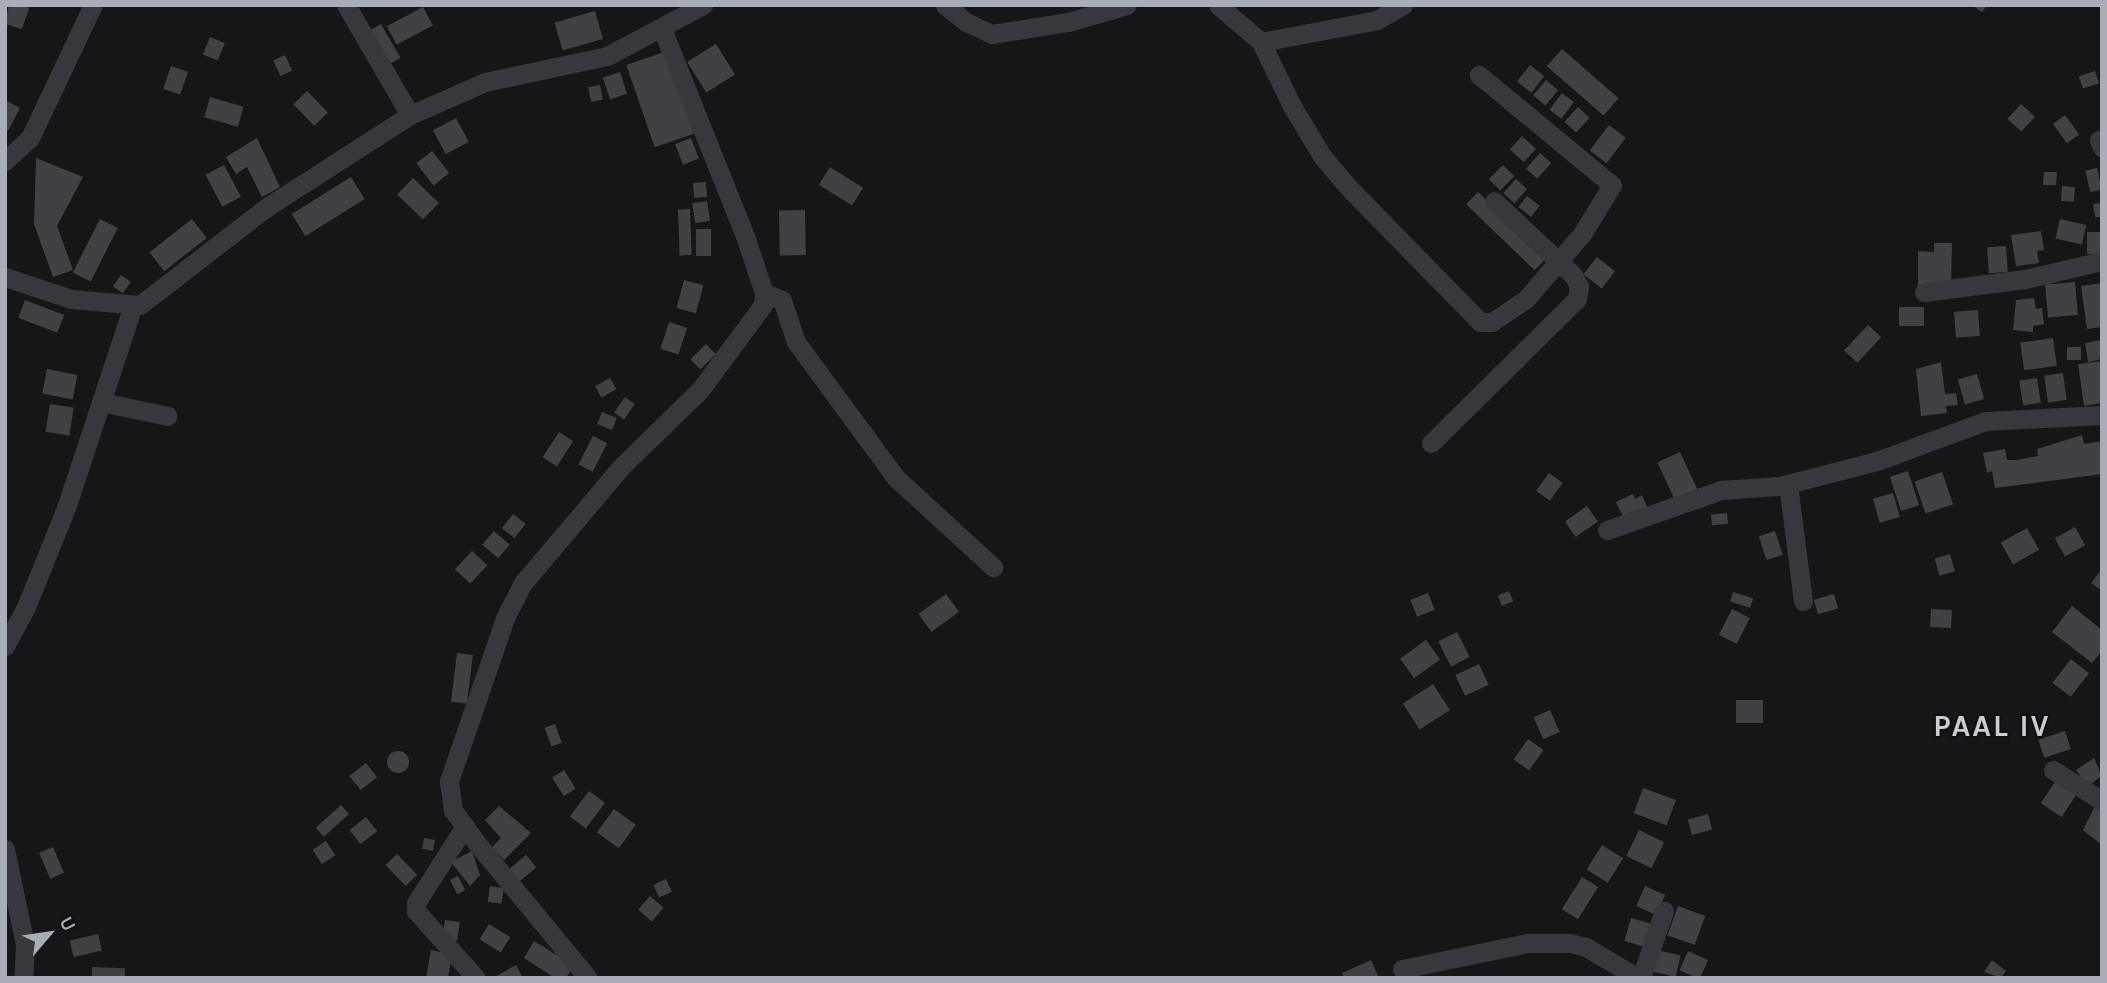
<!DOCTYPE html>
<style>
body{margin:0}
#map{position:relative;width:2107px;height:983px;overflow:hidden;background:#161618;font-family:Karla,sans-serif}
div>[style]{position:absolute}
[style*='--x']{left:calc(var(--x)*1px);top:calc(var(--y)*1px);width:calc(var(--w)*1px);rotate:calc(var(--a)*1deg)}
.building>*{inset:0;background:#404145;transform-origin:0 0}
.round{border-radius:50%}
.street>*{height:19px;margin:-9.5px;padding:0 9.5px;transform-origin:9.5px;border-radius:9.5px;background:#37383d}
span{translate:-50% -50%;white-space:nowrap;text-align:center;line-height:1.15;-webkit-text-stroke:5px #111113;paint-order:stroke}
.district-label{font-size:30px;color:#c9ccd4;font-weight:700;letter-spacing:2px}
.frame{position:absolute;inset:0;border:7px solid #a8adb8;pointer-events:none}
.north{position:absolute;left:14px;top:899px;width:70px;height:70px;-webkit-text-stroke:5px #111113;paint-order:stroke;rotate:61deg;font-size:19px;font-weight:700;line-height:28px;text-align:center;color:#a8adb8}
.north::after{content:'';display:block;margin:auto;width:24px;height:32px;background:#a8adb8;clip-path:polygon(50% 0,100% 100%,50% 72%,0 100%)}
</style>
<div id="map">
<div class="building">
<div style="clip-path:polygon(9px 5px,30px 5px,22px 29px,5px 24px)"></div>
<div style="clip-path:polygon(1972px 5px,1987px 5px,1982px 12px)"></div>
<div style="left:423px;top:7px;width:21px;height:41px;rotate:62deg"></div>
<div style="left:595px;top:11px;width:29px;height:42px;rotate:74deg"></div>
<div style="left:381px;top:24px;width:39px;height:21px;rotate:60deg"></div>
<div style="left:210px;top:37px;width:16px;height:19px;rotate:22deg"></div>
<div style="left:716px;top:44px;width:36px;height:34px;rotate:58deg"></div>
<div style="left:1562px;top:49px;width:75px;height:23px;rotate:41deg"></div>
<div style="left:667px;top:51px;width:87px;height:43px;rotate:71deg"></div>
<div style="left:285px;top:55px;width:17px;height:13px;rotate:65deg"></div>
<div style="left:1530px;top:65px;width:18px;height:21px;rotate:38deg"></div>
<div style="left:171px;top:66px;width:18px;height:24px;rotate:19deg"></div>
<div style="left:2095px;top:71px;width:13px;height:17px;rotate:72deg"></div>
<div style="left:620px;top:72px;width:23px;height:18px;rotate:72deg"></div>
<div style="left:1546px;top:80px;width:16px;height:20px;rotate:40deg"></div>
<div style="left:600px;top:85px;width:15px;height:12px;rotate:79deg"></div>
<div style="left:307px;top:91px;width:30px;height:19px;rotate:46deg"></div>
<div style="left:1562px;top:93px;width:15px;height:21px;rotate:37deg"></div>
<div style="left:210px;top:97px;width:35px;height:21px;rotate:16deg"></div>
<div style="clip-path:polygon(5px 100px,20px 108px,8px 131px,5px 129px)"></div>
<div style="left:2021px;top:104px;width:19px;height:20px;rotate:43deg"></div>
<div style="left:1578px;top:107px;width:16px;height:20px;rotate:43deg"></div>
<div style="left:2065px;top:115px;width:24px;height:15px;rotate:54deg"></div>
<div style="left:456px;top:118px;width:27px;height:26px;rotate:62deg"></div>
<div style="left:1609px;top:125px;width:21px;height:32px;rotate:37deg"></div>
<div style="left:1522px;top:136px;width:19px;height:18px;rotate:43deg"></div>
<div style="clip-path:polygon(257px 138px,280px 187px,262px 197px,247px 167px,236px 174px,226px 157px)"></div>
<div style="left:691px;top:138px;width:22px;height:17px;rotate:69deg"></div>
<div style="left:432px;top:151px;width:28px;height:20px;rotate:52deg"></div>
<div style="left:1540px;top:153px;width:15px;height:21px;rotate:42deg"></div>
<div style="clip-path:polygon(36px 158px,83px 177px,57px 226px,73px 270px,53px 277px,34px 224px)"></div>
<div style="left:224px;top:165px;width:36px;height:21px;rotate:62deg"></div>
<div style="left:1503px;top:165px;width:16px;height:20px;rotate:45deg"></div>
<div style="left:830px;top:167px;width:39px;height:21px;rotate:32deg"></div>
<div style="left:2097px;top:168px;width:22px;height:12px;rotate:77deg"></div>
<div style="clip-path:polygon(2044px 172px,2057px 172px,2056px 185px,2043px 185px)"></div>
<div style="left:351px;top:177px;width:26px;height:70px;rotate:58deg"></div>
<div style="left:413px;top:178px;width:36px;height:23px;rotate:44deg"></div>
<div style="left:1516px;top:179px;width:15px;height:19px;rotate:42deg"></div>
<div style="left:706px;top:182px;width:15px;height:13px;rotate:86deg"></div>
<div style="left:2062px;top:186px;width:13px;height:15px;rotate:4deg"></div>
<div style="left:1478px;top:192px;width:95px;height:17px;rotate:44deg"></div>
<div style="left:1527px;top:196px;width:16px;height:14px;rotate:38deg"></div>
<div style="left:707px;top:201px;width:20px;height:15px;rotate:81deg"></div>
<div style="clip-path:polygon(2102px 203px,2102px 217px,2095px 217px,2093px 204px)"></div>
<div style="left:690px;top:209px;width:46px;height:12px;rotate:88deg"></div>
<div style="left:805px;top:210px;width:45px;height:26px;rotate:89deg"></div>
<div style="left:100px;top:219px;width:20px;height:60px;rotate:27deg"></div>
<div style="left:192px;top:219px;width:24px;height:54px;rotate:52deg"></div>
<div style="left:2060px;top:219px;width:27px;height:20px;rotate:13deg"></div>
<div style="left:696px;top:229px;width:15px;height:27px"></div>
<div style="clip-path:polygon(2041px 231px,2044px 250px,2037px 251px,2039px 263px,2016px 266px,2011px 235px)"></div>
<div style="left:2087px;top:232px;width:15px;height:22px"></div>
<div style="clip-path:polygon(1934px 243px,1952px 243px,1951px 286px,1918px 286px,1918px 251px,1934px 252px)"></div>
<div style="left:2006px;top:246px;width:26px;height:19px;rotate:86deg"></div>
<div style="left:1597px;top:257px;width:23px;height:22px;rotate:38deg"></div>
<div style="left:121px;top:275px;width:12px;height:14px;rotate:35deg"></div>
<div style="left:684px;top:280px;width:20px;height:29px;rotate:15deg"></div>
<div style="left:2075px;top:282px;width:33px;height:30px;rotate:85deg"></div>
<div style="clip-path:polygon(2102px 283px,2102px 327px,2087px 329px,2081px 286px)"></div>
<div style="clip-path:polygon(2034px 298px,2036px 309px,2042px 308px,2044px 324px,2033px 326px,2033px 332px,2013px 330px,2016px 300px)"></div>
<div style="left:25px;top:300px;width:42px;height:19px;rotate:21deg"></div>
<div style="left:1899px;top:307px;width:25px;height:19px"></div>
<div style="left:1978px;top:310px;width:26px;height:24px;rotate:86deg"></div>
<div style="left:669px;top:322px;width:19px;height:28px;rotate:18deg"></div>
<div style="left:1868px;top:325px;width:18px;height:35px;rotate:43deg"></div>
<div style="left:2053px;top:338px;width:28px;height:33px;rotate:82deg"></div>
<div style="clip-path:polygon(2102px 340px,2102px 359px,2088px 362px,2085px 343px)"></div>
<div style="left:706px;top:344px;width:14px;height:22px;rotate:45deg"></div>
<div style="left:2081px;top:347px;width:13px;height:14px;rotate:90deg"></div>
<div style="clip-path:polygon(2102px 361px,2102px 403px,2084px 406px,2078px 364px)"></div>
<div style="clip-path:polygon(1941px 362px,1945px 394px,1956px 393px,1958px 405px,1946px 406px,1947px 413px,1921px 416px,1916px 369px)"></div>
<div style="left:47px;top:369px;width:31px;height:25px;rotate:11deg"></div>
<div style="left:2063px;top:373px;width:27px;height:19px;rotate:82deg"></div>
<div style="left:1977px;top:374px;width:26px;height:20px;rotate:74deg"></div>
<div style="left:610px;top:378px;width:13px;height:17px;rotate:61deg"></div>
<div style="left:2037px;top:378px;width:25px;height:18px;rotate:81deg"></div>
<div style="left:625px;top:397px;width:12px;height:19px;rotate:35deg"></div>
<div style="left:50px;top:404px;width:24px;height:28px;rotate:9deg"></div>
<div style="left:602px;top:412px;width:16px;height:13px;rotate:22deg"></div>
<div style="left:559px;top:432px;width:17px;height:30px;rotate:33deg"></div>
<div style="clip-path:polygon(2082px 435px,2084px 444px,2102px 441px,2102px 474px,1995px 488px,1992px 471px,1987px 473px,1983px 453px,2005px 449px,2007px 460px,2016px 460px,2038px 456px,2037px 449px)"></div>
<div style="left:593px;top:436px;width:16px;height:32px;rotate:27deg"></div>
<div style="left:1680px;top:452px;width:43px;height:25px;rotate:65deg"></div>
<div style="left:1908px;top:471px;width:36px;height:19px;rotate:72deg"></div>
<div style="left:1942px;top:472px;width:34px;height:29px;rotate:71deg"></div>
<div style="left:1549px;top:473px;width:17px;height:22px;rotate:36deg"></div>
<div style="left:1893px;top:493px;width:25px;height:21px;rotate:74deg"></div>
<div style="clip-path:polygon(1633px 494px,1635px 499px,1642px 495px,1649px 511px,1626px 522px,1616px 502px)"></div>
<div style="left:1587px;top:506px;width:19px;height:27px;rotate:55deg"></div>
<div style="left:1727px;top:513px;width:11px;height:16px;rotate:85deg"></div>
<div style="left:513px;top:514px;width:16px;height:18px;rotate:38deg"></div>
<div style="left:2075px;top:527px;width:21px;height:23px;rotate:61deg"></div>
<div style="left:2027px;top:528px;width:25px;height:30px;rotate:61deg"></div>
<div style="left:494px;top:531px;width:21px;height:18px;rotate:41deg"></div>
<div style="left:1775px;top:531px;width:25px;height:17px;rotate:72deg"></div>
<div style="left:472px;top:551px;width:21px;height:25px;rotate:43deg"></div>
<div style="left:1950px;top:554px;width:18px;height:16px;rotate:74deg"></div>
<div style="clip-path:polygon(2102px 569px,2102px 591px,2091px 583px)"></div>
<div style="left:1509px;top:591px;width:11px;height:12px;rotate:68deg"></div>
<div style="left:1733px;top:592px;width:21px;height:10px;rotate:17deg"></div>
<div style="left:1428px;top:593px;width:18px;height:19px;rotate:68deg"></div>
<div style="left:946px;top:594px;width:22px;height:34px;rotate:54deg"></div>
<div style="left:1834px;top:594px;width:15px;height:21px;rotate:74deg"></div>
<div style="clip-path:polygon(2072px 606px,2102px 630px,2102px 651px,2092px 663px,2052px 632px)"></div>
<div style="left:1732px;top:609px;width:20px;height:29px;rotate:27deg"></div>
<div style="left:1931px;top:609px;width:21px;height:18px;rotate:3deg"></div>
<div style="left:1457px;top:632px;width:28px;height:21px;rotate:63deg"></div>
<div style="left:1426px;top:640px;width:24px;height:32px;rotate:54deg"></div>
<div style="left:457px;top:653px;width:16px;height:49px;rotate:7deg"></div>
<div style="left:2071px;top:659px;width:23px;height:30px;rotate:38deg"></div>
<div style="left:1479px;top:664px;width:23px;height:26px;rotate:65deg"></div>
<div style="left:1433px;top:684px;width:31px;height:36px;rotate:57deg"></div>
<div style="left:1736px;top:700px;width:27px;height:23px"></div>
<div style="left:1550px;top:710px;width:24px;height:18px;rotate:66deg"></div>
<div style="left:555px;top:724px;width:20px;height:11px;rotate:70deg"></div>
<div style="left:2065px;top:731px;width:19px;height:28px;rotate:72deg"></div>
<div style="left:1528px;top:739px;width:19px;height:25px;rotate:35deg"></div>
<div class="round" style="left:387px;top:751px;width:22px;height:22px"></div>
<div style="clip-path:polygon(2094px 758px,2102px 776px,2087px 786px,2076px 770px)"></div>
<div style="left:366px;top:763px;width:18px;height:21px;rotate:52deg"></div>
<div style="left:564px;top:770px;width:22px;height:14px;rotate:58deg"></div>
<div style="left:2057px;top:779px;width:25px;height:29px;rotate:34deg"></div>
<div style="left:1643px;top:788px;width:35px;height:27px;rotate:20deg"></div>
<div style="left:589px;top:791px;width:20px;height:32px;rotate:37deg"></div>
<div style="left:341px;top:805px;width:12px;height:34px;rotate:48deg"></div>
<div style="clip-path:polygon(499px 806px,531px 833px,504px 860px,492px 847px,501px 838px,485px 820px)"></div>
<div style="clip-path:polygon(2095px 806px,2102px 809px,2102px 845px,2083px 830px)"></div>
<div style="left:614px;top:809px;width:27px;height:29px;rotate:36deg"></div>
<div style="left:1708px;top:814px;width:16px;height:21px;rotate:75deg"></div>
<div style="left:366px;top:817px;width:18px;height:21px;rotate:52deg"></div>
<div style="left:1639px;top:830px;width:28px;height:29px;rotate:26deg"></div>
<div style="left:424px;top:838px;width:11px;height:11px;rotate:10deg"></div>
<div style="left:326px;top:841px;width:17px;height:16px;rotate:57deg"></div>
<div style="left:1602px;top:845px;width:25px;height:29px;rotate:32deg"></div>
<div style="left:53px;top:847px;width:28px;height:15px;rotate:67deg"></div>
<div style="clip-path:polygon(472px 851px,480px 875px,470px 886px,451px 862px)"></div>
<div style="left:397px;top:854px;width:29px;height:16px;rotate:46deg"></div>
<div style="left:526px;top:855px;width:16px;height:22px;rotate:50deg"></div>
<div style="left:458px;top:876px;width:16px;height:9px;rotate:63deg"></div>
<div style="left:1582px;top:877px;width:19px;height:38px;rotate:32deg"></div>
<div style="left:666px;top:879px;width:14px;height:14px;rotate:65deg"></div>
<div style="left:490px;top:886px;width:14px;height:16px;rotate:8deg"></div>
<div style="left:1645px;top:886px;width:22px;height:22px;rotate:24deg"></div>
<div style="left:650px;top:896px;width:18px;height:18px;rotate:41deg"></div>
<div style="left:1678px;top:906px;width:29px;height:31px;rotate:20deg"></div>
<div style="left:1631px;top:918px;width:22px;height:24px;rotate:16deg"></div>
<div style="left:445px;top:920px;width:15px;height:19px;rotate:8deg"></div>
<div style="left:489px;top:924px;width:25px;height:18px;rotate:32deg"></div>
<div style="left:98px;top:934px;width:17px;height:29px;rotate:77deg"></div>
<div style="clip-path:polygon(534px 941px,574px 966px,566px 978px,555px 978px,524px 958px)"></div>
<div style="clip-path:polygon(431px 950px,452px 955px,448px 978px,426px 978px)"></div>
<div style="left:1656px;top:950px;width:25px;height:22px;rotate:12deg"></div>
<div style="left:1688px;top:951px;width:22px;height:21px;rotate:24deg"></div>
<div style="clip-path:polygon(1371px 960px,1379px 978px,1344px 978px,1342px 973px)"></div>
<div style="clip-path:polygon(1992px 960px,2006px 971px,2001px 978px,1984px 972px)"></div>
<div style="clip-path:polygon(516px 965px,523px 978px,493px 978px)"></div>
<div style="left:92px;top:967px;width:33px;height:11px;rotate:2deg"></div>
</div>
<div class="street">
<div style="--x:346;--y:5;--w:127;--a:59.8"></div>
<div style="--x:945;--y:5;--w:27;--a:39"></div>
<div style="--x:966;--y:22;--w:29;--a:25"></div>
<div style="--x:992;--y:34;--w:77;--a:-9"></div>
<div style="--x:1068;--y:22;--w:61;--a:-16.1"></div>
<div style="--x:1218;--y:5;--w:57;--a:40.7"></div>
<div style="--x:1261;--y:42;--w:71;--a:64.2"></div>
<div style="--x:1292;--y:106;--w:58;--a:59"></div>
<div style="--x:1322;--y:156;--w:42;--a:49.8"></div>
<div style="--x:1349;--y:188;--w:187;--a:45.6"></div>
<div style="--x:1480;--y:322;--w:12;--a:0"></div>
<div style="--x:1492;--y:322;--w:41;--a:-34.1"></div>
<div style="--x:1526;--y:299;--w:86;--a:-49.3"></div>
<div style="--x:1582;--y:234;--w:57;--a:-58.5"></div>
<div style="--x:1612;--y:185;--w:173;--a:-140.4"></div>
<div style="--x:1261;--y:42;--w:118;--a:-10.7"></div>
<div style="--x:1377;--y:20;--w:30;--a:-30"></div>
<div style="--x:2099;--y:140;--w:8;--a:67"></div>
<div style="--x:5;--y:161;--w:34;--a:-43"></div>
<div style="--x:30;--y:138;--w:147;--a:-64.7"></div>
<div style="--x:5;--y:277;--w:70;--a:18.4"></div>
<div style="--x:71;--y:299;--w:69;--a:5"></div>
<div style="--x:140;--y:305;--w:160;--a:-37.7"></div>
<div style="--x:267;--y:207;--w:170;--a:-32.8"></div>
<div style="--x:410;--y:115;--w:82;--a:-23.7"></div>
<div style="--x:485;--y:82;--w:125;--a:-12"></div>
<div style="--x:607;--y:56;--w:109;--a:-28"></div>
<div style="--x:1924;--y:292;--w:102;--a:-7.3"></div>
<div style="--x:2025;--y:279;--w:79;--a:-13.2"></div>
<div style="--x:764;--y:293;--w:19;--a:21"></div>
<div style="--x:782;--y:300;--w:44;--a:71.6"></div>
<div style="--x:796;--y:342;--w:169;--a:53.7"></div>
<div style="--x:896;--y:478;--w:132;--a:42.5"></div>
<div style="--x:101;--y:402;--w:68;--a:11.8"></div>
<div style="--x:1431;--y:443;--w:205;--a:-44.6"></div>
<div style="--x:1577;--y:299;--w:13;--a:-81"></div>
<div style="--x:1579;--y:286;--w:13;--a:-119"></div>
<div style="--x:1573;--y:275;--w:108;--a:-136.9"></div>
<div style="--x:1788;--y:484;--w:118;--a:82.7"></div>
<div style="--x:1607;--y:530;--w:121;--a:-19.3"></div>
<div style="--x:1721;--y:490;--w:59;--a:-3.9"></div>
<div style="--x:1780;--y:486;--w:100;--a:-14.5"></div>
<div style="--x:1877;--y:461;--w:116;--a:-20.2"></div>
<div style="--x:1986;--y:421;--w:116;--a:-3"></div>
<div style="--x:5;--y:646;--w:44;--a:-61.7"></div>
<div style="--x:26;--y:607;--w:107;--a:-68"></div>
<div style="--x:66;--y:508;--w:211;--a:-71.7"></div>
<div style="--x:2053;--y:770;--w:58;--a:32.3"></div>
<div style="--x:465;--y:826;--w:91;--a:122.5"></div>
<div style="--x:416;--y:903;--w:8;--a:90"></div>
<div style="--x:416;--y:911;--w:90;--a:48.2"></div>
<div style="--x:5;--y:849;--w:98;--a:78.2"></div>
<div style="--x:25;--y:945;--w:33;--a:93"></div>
<div style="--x:1402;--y:969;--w:129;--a:-11.7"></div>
<div style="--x:1528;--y:943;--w:42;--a:0"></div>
<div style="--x:1570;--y:943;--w:16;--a:14"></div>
<div style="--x:1586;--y:947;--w:61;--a:30.8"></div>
<div style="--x:588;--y:978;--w:176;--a:-129.5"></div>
<div style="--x:476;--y:842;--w:39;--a:-126"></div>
<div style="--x:453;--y:810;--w:29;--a:-98"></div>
<div style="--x:449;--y:781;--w:172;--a:-71"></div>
<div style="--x:505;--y:618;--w:39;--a:-63"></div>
<div style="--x:523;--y:583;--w:153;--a:-49.8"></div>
<div style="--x:622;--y:466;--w:109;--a:-44.3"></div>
<div style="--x:700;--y:390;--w:106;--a:-53.5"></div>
<div style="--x:763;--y:305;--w:12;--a:-85"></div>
<div style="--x:764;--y:293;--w:60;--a:-108.4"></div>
<div style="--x:745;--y:236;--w:224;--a:-111.8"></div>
<div style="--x:1641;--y:978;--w:71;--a:-71.1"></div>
</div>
<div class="district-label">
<span style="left:1992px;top:726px">PAAL IV</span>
</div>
<div class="frame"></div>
<div class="north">U</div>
</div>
